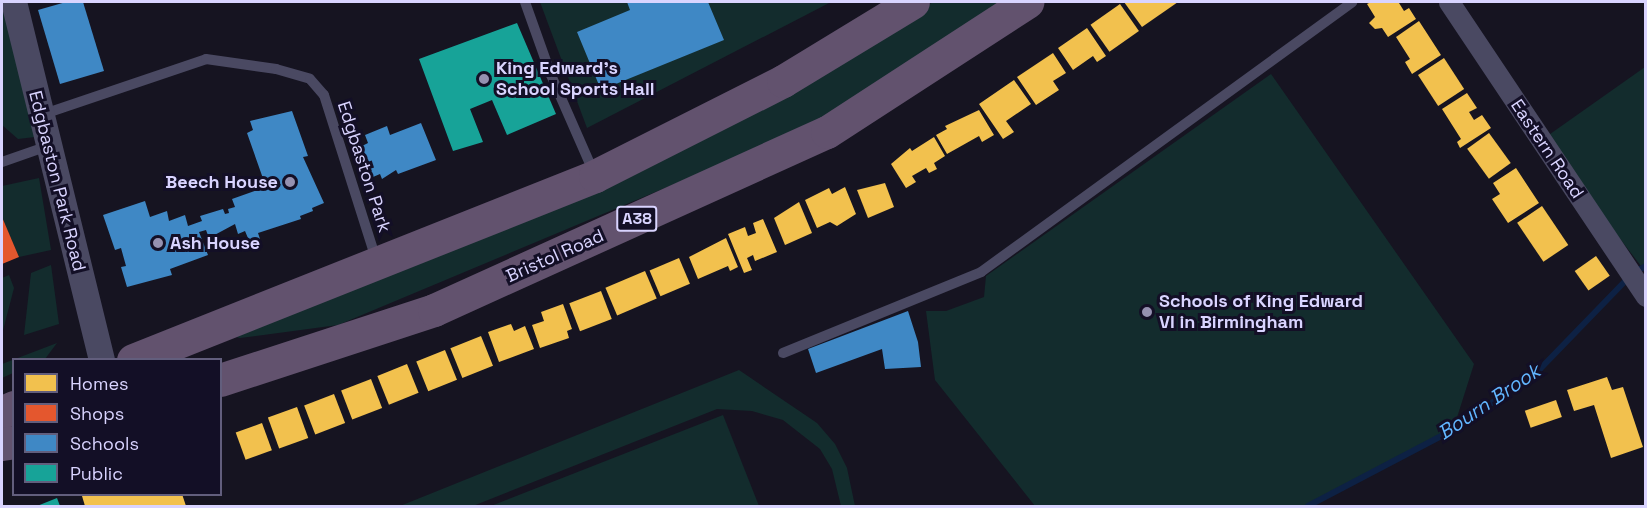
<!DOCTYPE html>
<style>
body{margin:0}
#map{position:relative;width:1647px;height:508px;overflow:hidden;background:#161421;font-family:"Space Grotesk",sans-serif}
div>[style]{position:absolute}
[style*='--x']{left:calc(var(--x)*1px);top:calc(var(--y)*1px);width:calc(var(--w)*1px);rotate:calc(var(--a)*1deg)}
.green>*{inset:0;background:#132c2d}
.homes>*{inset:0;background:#f2c14e;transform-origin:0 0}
.shops>*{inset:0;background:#e4572e}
.schools>*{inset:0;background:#3f88c5}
.public>*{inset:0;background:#17a398}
.stream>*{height:6px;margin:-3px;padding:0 3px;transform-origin:3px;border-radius:3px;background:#0d2144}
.service>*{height:10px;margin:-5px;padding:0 5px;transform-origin:5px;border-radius:5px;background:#4a4962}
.minor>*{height:21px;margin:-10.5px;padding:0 10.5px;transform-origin:10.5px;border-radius:10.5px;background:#4a4962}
.tertiary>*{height:26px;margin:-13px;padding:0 13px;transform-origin:13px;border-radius:13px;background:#4a4962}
.trunk>*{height:33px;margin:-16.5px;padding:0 16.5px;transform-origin:16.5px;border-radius:16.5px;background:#62526e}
.dots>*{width:16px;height:16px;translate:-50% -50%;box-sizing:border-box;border:3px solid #130f26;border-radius:50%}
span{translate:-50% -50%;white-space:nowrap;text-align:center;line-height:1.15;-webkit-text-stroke:6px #130f26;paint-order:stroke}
.shield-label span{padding:2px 4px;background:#130f26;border:2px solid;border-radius:4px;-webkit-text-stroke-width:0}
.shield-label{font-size:16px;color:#d9d4ff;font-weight:700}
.poi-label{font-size:18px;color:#d9d4ff;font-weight:700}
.left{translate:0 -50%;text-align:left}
.right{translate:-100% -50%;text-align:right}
.street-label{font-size:18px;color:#d9d4ff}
.water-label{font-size:20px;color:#62b6ff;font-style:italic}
.frame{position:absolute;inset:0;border:3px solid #d9d4ff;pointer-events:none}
.legend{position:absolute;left:12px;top:358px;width:210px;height:138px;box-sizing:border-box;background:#130f26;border:2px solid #625e7d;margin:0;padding:8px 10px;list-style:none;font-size:18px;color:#d9d4ff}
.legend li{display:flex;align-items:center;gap:12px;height:30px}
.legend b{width:30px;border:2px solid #625e7d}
</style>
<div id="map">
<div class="green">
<div style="clip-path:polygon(540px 2px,831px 2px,587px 128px)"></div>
<div style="clip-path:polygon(933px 2px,1006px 2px,818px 124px,338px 325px,240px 338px,229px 335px,788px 96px)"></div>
<div style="clip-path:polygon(2px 8px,7px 10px,35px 137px,18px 139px,2px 125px)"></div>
<div style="clip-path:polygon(1645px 67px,1645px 264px,1641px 266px,1543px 139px)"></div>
<div style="clip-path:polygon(1271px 74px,1474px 364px,1453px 430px,1306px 506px,1035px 506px,935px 380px,926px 311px,946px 311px,984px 297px,986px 276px)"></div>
<div style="clip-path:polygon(39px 178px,51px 250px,19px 257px,2px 217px,2px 186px)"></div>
<div style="clip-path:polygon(51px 265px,59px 324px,24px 335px,31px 273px)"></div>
<div style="clip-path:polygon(9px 275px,14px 288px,2px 334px,2px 278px)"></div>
<div style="clip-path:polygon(57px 343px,45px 359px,14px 360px,13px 373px,2px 378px,2px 364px)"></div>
<div style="clip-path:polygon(739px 370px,817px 423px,835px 444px,847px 468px,855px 506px,841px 506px,832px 469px,820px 449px,783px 420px,752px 411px,717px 409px,473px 506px,400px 506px)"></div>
<div style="clip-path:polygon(723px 415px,759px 506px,491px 506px)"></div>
</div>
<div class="homes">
<div style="clip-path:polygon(1124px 2px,1178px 2px,1142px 27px)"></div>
<div style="clip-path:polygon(1371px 2px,1402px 2px,1399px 3px,1404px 11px,1409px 8px,1416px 19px,1388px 37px,1382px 28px,1375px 29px,1369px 23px,1375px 17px,1367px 4px)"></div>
<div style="left:1120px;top:4px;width:33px;height:36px;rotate:55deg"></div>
<div style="clip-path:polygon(1419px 21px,1441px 55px,1412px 74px,1405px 62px,1410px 59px,1396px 37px)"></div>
<div style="clip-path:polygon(1087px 28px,1106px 56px,1097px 62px,1093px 56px,1073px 70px,1058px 48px)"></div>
<div style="clip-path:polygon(1053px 53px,1066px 73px,1053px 81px,1059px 90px,1036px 105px,1017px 77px)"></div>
<div style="left:1444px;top:58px;width:37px;height:31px;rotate:57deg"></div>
<div style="clip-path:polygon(1014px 80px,1031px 104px,1006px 121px,1014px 132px,1003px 139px,979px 104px)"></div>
<div style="clip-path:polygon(1467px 93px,1477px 108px,1469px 112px,1474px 120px,1482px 115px,1491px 128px,1460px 148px,1457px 142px,1461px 139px,1442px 109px)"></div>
<div style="clip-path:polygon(979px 110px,994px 135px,982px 142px,979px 136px,947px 154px,936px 135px,947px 129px,945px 126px)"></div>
<div style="left:1489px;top:133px;width:37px;height:27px;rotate:54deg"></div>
<div style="clip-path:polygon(934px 137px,945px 156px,934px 163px,937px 169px,929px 173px,926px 168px,912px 176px,916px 182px,906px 188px,891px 164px,910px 148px,912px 151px)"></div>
<div style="clip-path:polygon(1516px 168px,1539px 203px,1508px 223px,1492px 199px,1500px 194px,1493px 183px)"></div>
<div style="clip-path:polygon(885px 183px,894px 207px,868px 218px,857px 190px)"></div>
<div style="clip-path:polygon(845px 187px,856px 214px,837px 226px,830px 222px,817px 228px,805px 200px,829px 188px,832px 194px)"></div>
<div style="clip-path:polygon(799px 202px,812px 233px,785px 245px,774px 218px)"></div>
<div style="left:1542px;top:206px;width:47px;height:30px;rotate:56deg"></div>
<div style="clip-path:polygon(763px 219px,777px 252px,755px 261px,753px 255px,747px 258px,752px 270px,744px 273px,728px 234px,745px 227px,748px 236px,756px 233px,753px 223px)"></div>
<div style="clip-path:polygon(726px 238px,738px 267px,730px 271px,728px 266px,698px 279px,689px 257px)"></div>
<div style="left:1596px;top:256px;width:24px;height:26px;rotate:55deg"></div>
<div style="left:679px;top:258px;width:28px;height:32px;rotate:67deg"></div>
<div style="left:645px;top:271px;width:30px;height:43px;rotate:67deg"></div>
<div style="left:601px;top:291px;width:30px;height:34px;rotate:69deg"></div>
<div style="clip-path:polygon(563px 304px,572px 329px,567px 331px,569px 338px,540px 348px,532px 325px,544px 321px,541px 312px)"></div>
<div style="clip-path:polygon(511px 324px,514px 331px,525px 326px,534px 349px,499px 362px,488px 332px)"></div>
<div style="left:481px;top:336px;width:32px;height:33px;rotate:68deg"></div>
<div style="left:445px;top:350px;width:32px;height:31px;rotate:68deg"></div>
<div style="left:407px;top:364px;width:31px;height:32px;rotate:68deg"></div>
<div style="clip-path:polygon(1607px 377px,1612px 390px,1623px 387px,1643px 447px,1611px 458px,1594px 405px,1574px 411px,1567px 390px)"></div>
<div style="left:371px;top:379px;width:31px;height:32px;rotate:69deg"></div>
<div style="left:334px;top:394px;width:31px;height:32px;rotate:69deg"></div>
<div style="left:1556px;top:400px;width:18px;height:33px;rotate:71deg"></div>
<div style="left:297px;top:407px;width:33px;height:31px;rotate:70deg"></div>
<div style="left:262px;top:423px;width:29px;height:28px;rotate:70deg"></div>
<div style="clip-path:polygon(86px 494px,182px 494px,186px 506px,85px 506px,82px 496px)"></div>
</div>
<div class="shops">
<div style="clip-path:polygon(2px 217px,19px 257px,2px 264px)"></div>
</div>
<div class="schools">
<div style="clip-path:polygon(66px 2px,83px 2px,104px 71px,60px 84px,38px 10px)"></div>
<div style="clip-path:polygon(627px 2px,708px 2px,724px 40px,601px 90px,577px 32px,630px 10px)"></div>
<div style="clip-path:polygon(292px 111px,308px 156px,303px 157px,324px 203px,312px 208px,313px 211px,300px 216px,301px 219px,258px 233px,260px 239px,250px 243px,245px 231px,238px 234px,235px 224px,209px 238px,206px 230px,199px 232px,208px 255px,170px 269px,172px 275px,127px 287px,121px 267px,126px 266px,121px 248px,115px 250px,103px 215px,145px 201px,150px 217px,167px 211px,169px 221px,185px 215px,188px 226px,202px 221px,200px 216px,223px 209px,225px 214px,229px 213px,228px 209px,235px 207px,232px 199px,266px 187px,247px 133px,253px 130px,250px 121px)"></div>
<div style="clip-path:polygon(421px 123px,436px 160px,398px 174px,396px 170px,382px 179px,380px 174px,373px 177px,370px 171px,367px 172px,361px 157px,365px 155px,362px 146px,368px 143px,365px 135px,387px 126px,390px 135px)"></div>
<div style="clip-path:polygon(908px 311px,918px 342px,921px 367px,885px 369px,882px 349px,816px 373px,808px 349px)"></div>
</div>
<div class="public">
<div style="clip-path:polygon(517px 23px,556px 114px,507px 135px,492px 100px,470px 109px,483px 142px,453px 151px,419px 59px)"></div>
<div style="clip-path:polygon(57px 498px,60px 506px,37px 506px)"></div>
</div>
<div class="stream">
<div style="--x:1308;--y:506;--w:164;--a:-27.7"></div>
<div style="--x:1453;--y:430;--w:106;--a:-35"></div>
<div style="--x:1540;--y:369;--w:134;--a:-45.9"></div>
<div style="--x:1633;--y:273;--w:15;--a:-28"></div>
</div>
<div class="service">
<div style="--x:525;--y:2;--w:77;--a:70.4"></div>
<div style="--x:551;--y:75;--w:107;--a:66.3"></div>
<div style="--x:41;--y:115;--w:174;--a:-18.7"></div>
<div style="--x:206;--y:59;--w:71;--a:8.1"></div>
<div style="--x:276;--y:69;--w:35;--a:16"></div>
<div style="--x:310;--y:79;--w:21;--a:49"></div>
<div style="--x:324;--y:95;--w:172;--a:72.4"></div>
<div style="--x:2;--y:162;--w:49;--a:-19.2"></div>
<div style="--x:783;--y:353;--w:214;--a:-22.2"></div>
<div style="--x:981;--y:272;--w:459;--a:-36"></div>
</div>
<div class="minor">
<div style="--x:1449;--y:2;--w:354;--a:56.2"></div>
</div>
<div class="tertiary">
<div style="--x:14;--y:2;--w:369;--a:76.2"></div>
</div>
<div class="trunk">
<div style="--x:133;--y:360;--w:497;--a:-21.7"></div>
<div style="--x:595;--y:176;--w:211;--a:-26.8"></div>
<div style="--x:783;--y:81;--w:152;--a:-31.3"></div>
<div style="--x:220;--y:380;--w:225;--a:-18.1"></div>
<div style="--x:434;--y:310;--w:431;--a:-24.4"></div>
<div style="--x:827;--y:132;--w:239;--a:-33"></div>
<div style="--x:2;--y:412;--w:13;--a:-23"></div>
<div style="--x:2;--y:444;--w:12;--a:-9"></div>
</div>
<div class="dots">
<div style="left:484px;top:79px;background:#9591b1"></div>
<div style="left:290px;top:182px;background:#9591b1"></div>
<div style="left:158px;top:243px;background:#9591b1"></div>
<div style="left:1147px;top:312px;background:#9591b1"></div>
</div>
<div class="shield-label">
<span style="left:637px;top:219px">A38</span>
</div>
<div class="poi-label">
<span class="left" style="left:496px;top:79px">King Edward's<br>School Sports Hall</span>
<span class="right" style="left:278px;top:182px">Beech House</span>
<span class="left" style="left:170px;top:243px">Ash House</span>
<span class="left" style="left:1159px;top:312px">Schools of King Edward<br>VI in Birmingham</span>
</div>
<div class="street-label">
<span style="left:1547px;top:149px;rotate:56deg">Eastern Road</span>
<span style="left:364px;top:167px;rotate:72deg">Edgbaston Park</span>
<span style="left:57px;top:181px;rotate:76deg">Edgbaston Park Road</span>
<span style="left:555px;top:256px;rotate:-24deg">Bristol Road</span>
</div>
<div class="water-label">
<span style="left:1489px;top:402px;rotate:-34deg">Bourn Brook</span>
</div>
<div class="frame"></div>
<ul class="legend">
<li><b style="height:16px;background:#f2c14e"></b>Homes</li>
<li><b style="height:16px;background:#e4572e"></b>Shops</li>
<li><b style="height:16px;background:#3f88c5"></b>Schools</li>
<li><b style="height:16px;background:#17a398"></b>Public</li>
</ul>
</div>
